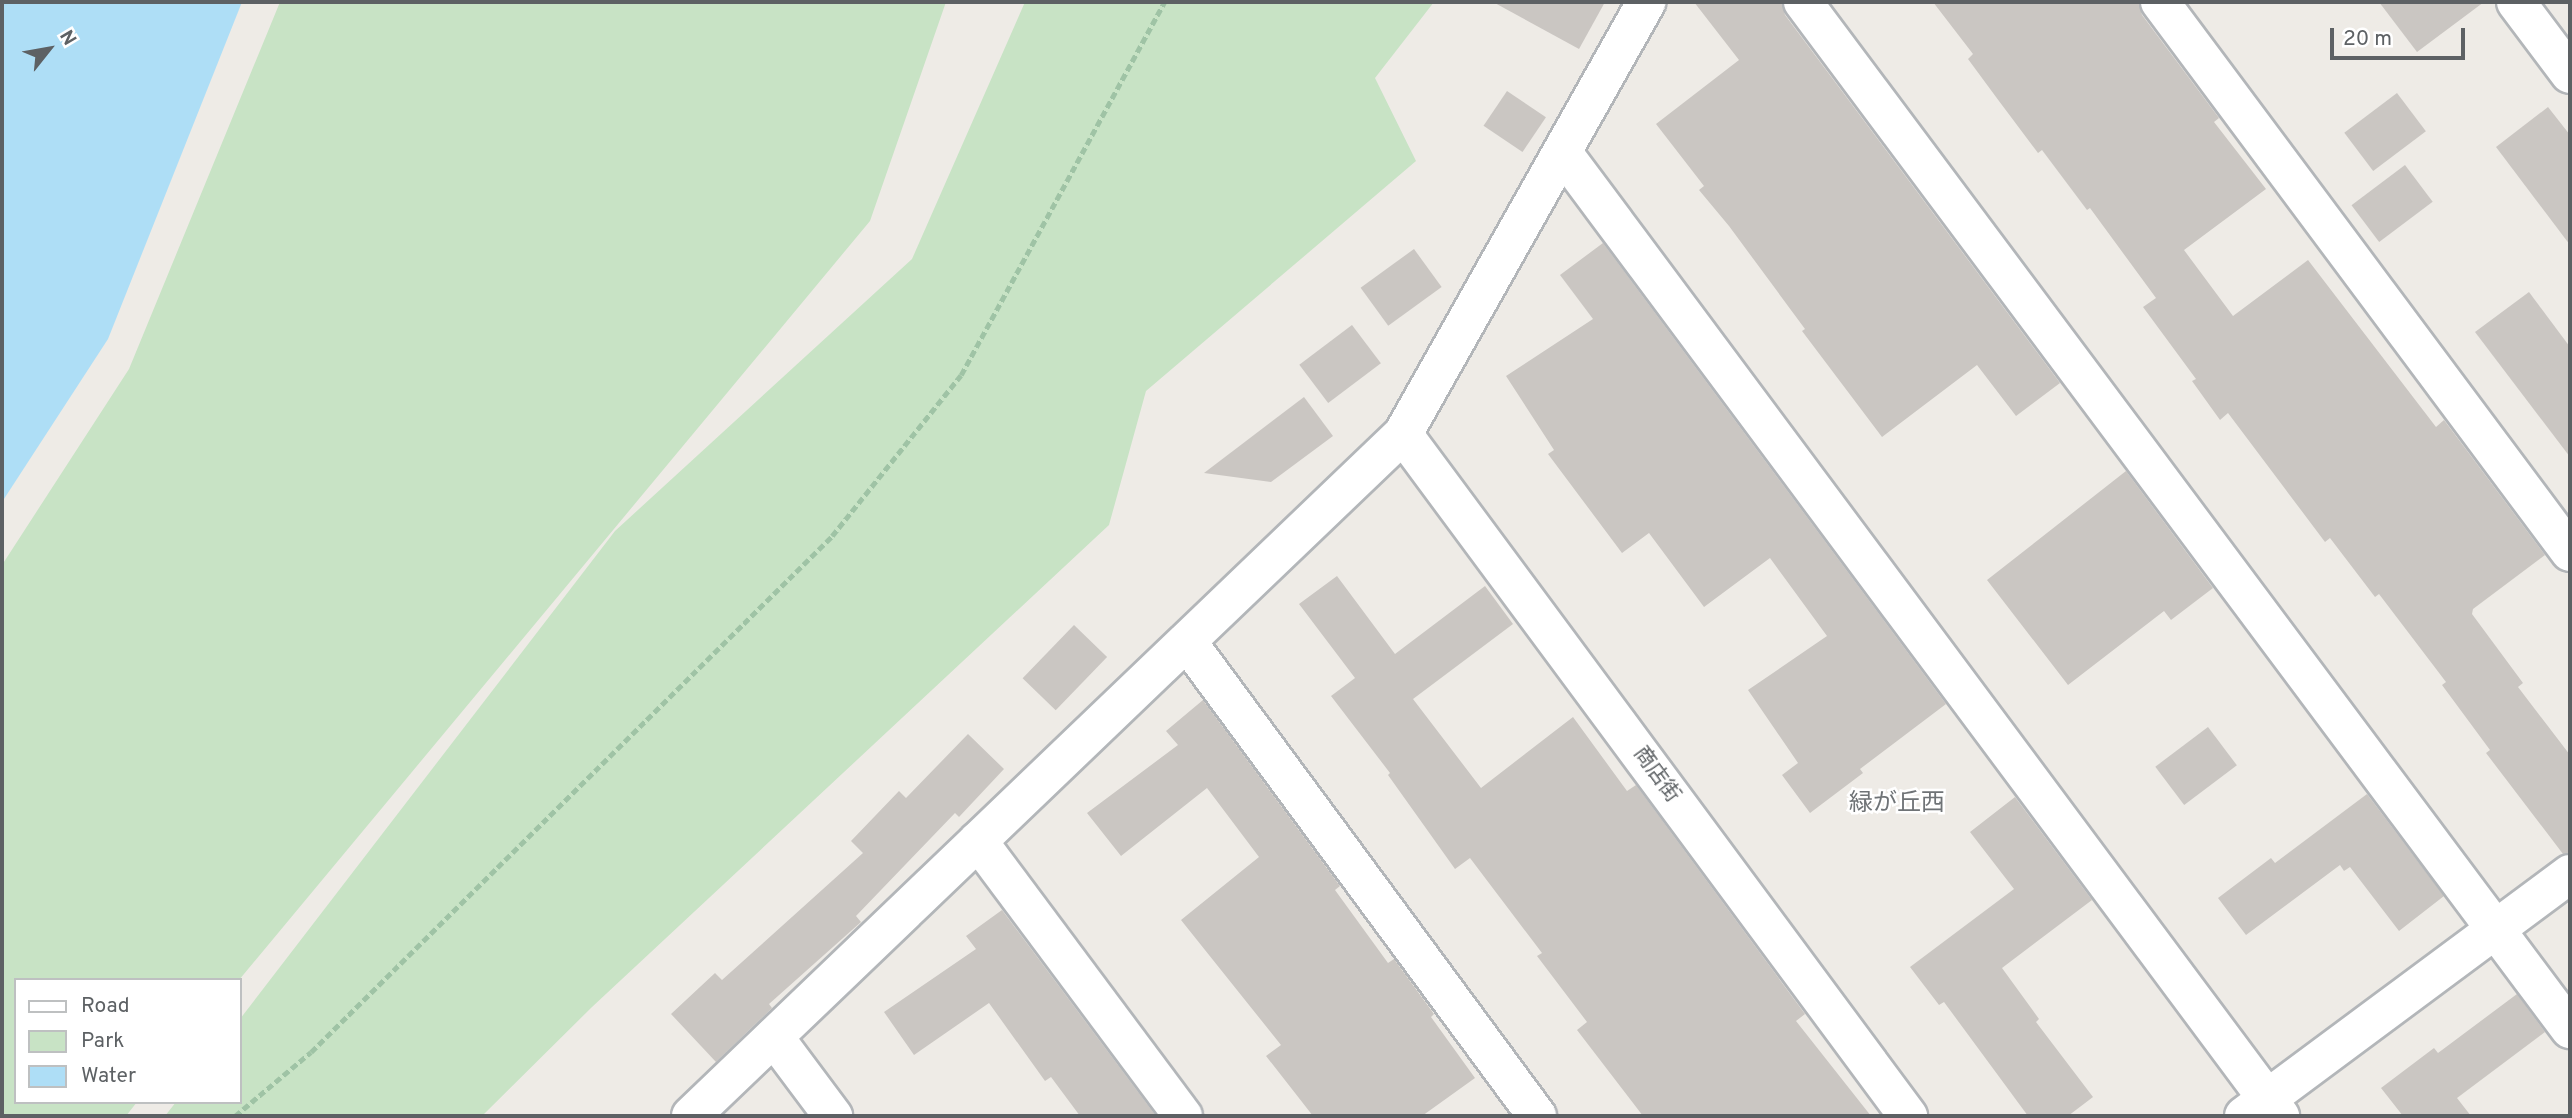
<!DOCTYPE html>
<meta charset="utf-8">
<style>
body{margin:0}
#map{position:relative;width:2572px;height:1118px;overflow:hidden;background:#eeebe6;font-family:Overpass,"Noto Sans JP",sans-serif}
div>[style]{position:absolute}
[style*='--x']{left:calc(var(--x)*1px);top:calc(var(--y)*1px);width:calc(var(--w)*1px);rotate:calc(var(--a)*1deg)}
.green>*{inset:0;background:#c8e3c5}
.water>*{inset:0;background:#aedef6}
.building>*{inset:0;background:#cac6c2;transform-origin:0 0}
.path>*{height:4.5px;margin-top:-2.25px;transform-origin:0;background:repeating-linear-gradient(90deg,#9fc3a5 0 7px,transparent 0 10.5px)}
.roads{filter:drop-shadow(2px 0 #b3b6b9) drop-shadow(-2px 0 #b3b6b9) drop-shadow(0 2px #b3b6b9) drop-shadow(0 -2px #b3b6b9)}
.minor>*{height:38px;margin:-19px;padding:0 19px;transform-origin:19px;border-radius:19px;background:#fff}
span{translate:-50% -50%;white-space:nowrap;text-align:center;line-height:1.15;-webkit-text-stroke:5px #fff;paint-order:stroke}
.street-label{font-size:21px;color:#5d6164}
.quarter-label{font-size:24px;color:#6f7376}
.frame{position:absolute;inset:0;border:4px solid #5d6164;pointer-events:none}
.legend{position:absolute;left:14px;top:978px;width:228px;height:126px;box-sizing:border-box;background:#fff;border:2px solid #bec0c1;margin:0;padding:9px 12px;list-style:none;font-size:21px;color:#5d6164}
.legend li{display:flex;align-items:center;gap:14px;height:35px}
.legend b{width:35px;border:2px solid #bec0c1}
.north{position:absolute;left:14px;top:14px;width:70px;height:70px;-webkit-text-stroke:5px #fff;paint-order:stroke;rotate:59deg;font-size:19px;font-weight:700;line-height:28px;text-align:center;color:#5d6164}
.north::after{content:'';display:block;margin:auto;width:24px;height:32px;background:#5d6164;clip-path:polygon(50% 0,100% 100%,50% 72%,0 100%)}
.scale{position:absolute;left:2330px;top:28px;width:135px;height:32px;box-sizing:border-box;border:4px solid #5d6164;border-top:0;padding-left:9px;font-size:21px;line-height:24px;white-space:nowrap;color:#5d6164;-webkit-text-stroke:5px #fff;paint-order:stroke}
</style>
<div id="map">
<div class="green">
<div style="clip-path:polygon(280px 2px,946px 2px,870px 221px,239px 980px,16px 980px,16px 1102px,137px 1102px,126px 1116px,2px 1116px,2px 565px,129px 369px)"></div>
<div style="clip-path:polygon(1025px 2px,1434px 2px,1375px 78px,1416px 161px,1146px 391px,1109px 525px,592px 1007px,482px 1116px,165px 1116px,176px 1102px,240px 1102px,240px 1019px,615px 531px,912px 259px)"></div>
</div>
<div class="water">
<div style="clip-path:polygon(2px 2px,242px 2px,108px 339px,2px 502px)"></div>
</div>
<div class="building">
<div style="clip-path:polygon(1493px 2px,1605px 2px,1579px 49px)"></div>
<div style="clip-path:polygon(1694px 2px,1782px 2px,1785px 15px,2060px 383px,2016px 416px,1977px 365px,1882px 437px,1802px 331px,1805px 329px,1729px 226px,1699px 190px,1704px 186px,1656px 124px,1739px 60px)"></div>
<div style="clip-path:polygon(1933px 2px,2139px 2px,2142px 15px,2219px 118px,2214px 122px,2266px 189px,2184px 250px,2233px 316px,2308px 260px,2436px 427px,2444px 420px,2545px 555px,2473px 609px,2472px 614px,2523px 683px,2518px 687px,2570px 755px,2570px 853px,2563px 854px,2486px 753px,2490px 750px,2442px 685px,2446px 682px,2379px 594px,2375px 597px,2330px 538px,2325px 542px,2228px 413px,2220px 420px,2192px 381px,2196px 379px,2143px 307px,2156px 298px,2090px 208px,2087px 210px,2042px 150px,2038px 153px,1996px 97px,1968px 59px,1973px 54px)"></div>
<div style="clip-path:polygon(2379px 2px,2484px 2px,2417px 52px)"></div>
<div style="left:1507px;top:91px;width:47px;height:42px;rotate:34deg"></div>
<div style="left:2397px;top:93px;width:48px;height:66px;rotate:53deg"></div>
<div style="clip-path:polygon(2548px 107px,2570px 135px,2570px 245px,2496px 147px)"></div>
<div style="left:2405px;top:165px;width:46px;height:67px;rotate:53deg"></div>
<div style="clip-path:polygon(1603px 243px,1946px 704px,1860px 769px,1863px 773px,1810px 813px,1782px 775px,1798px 763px,1748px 690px,1827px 636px,1770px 558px,1704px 607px,1649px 533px,1622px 553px,1548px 454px,1554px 450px,1506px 376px,1593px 319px,1560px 275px)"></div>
<div style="left:1414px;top:249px;width:47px;height:66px;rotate:54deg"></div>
<div style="clip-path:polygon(2529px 292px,2570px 347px,2570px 457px,2475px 332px)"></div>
<div style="left:1352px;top:325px;width:48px;height:66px;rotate:53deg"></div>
<div style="clip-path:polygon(1304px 397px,1333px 436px,1271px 482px,1204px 473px)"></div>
<div style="clip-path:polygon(2126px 471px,2213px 588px,2171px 620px,2164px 611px,2068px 685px,1987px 580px)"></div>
<div style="clip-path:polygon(1337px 576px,1395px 654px,1485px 586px,1513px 624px,1413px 699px,1481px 788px,1573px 717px,1627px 791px,1636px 785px,1805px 1014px,1796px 1021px,1871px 1116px,1643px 1116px,1577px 1030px,1587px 1022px,1537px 956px,1542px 953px,1470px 858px,1455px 869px,1388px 775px,1390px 773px,1331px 696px,1355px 678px,1299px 604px)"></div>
<div style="left:1074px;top:625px;width:46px;height:74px;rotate:44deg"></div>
<div style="clip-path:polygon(1203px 700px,1340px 886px,1335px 890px,1388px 963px,1394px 959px,1434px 1014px,1431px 1017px,1475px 1078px,1422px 1116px,1313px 1116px,1266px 1056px,1281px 1045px,1181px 920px,1259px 857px,1207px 788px,1121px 856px,1087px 813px,1178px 745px,1166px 731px)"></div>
<div style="left:2208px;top:727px;width:48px;height:66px;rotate:53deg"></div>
<div style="clip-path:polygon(968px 734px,1004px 769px,959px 817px,955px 813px,856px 916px,861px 922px,769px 1004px,772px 1008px,716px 1062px,671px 1014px,715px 973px,722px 980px,863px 853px,851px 841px,899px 791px,906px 798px)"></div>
<div style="clip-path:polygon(2367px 794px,2444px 896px,2399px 931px,2350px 867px,2344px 871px,2340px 865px,2246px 935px,2218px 898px,2271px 858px,2275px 863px)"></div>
<div style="clip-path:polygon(2015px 797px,2092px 900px,2002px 968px,2039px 1019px,2036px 1022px,2093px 1097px,2068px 1116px,2028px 1116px,1944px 1002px,1939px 1005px,1910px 967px,2014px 889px,1970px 832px)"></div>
<div style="clip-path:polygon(1002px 910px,1156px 1116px,1080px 1116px,1051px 1077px,1045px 1081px,989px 1003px,914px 1055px,884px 1012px,976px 949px,966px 936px)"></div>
<div style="clip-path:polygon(2517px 994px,2545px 1032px,2457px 1098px,2471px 1116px,2403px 1116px,2381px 1088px,2434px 1048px,2438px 1053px)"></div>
</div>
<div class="path">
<div style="--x:235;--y:1116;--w:99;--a:-40.1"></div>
<div style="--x:311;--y:1052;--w:733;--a:-44.72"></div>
<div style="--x:832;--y:536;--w:206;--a:-51.3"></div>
<div style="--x:961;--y:375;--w:425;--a:-61.4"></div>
</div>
<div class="roads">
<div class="minor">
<div style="--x:1803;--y:2;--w:1282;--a:53.25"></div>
<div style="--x:2160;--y:2;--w:686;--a:53.3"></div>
<div style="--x:2516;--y:2;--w:90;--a:53.1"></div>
<div style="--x:1563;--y:153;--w:1201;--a:53.33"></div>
<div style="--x:1403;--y:434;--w:849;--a:53.48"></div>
<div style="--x:1188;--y:643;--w:588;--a:53.58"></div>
<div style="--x:978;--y:841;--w:343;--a:53.3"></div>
<div style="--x:774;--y:1037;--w:99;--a:53.2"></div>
<div style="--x:691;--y:1116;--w:986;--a:-43.77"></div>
<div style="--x:1403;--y:434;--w:496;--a:-60.6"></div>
<div style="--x:2244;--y:1116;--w:406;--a:-36.6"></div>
</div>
</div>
<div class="street-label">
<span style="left:1656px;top:775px;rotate:54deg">商店街</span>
</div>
<div class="quarter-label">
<span style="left:1897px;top:805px">緑が丘西</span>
</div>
<div class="frame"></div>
<ul class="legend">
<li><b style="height:9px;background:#fff"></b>Road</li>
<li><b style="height:19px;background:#c8e3c5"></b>Park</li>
<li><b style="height:19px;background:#aedef6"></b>Water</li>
</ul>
<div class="north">N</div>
<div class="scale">20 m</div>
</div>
